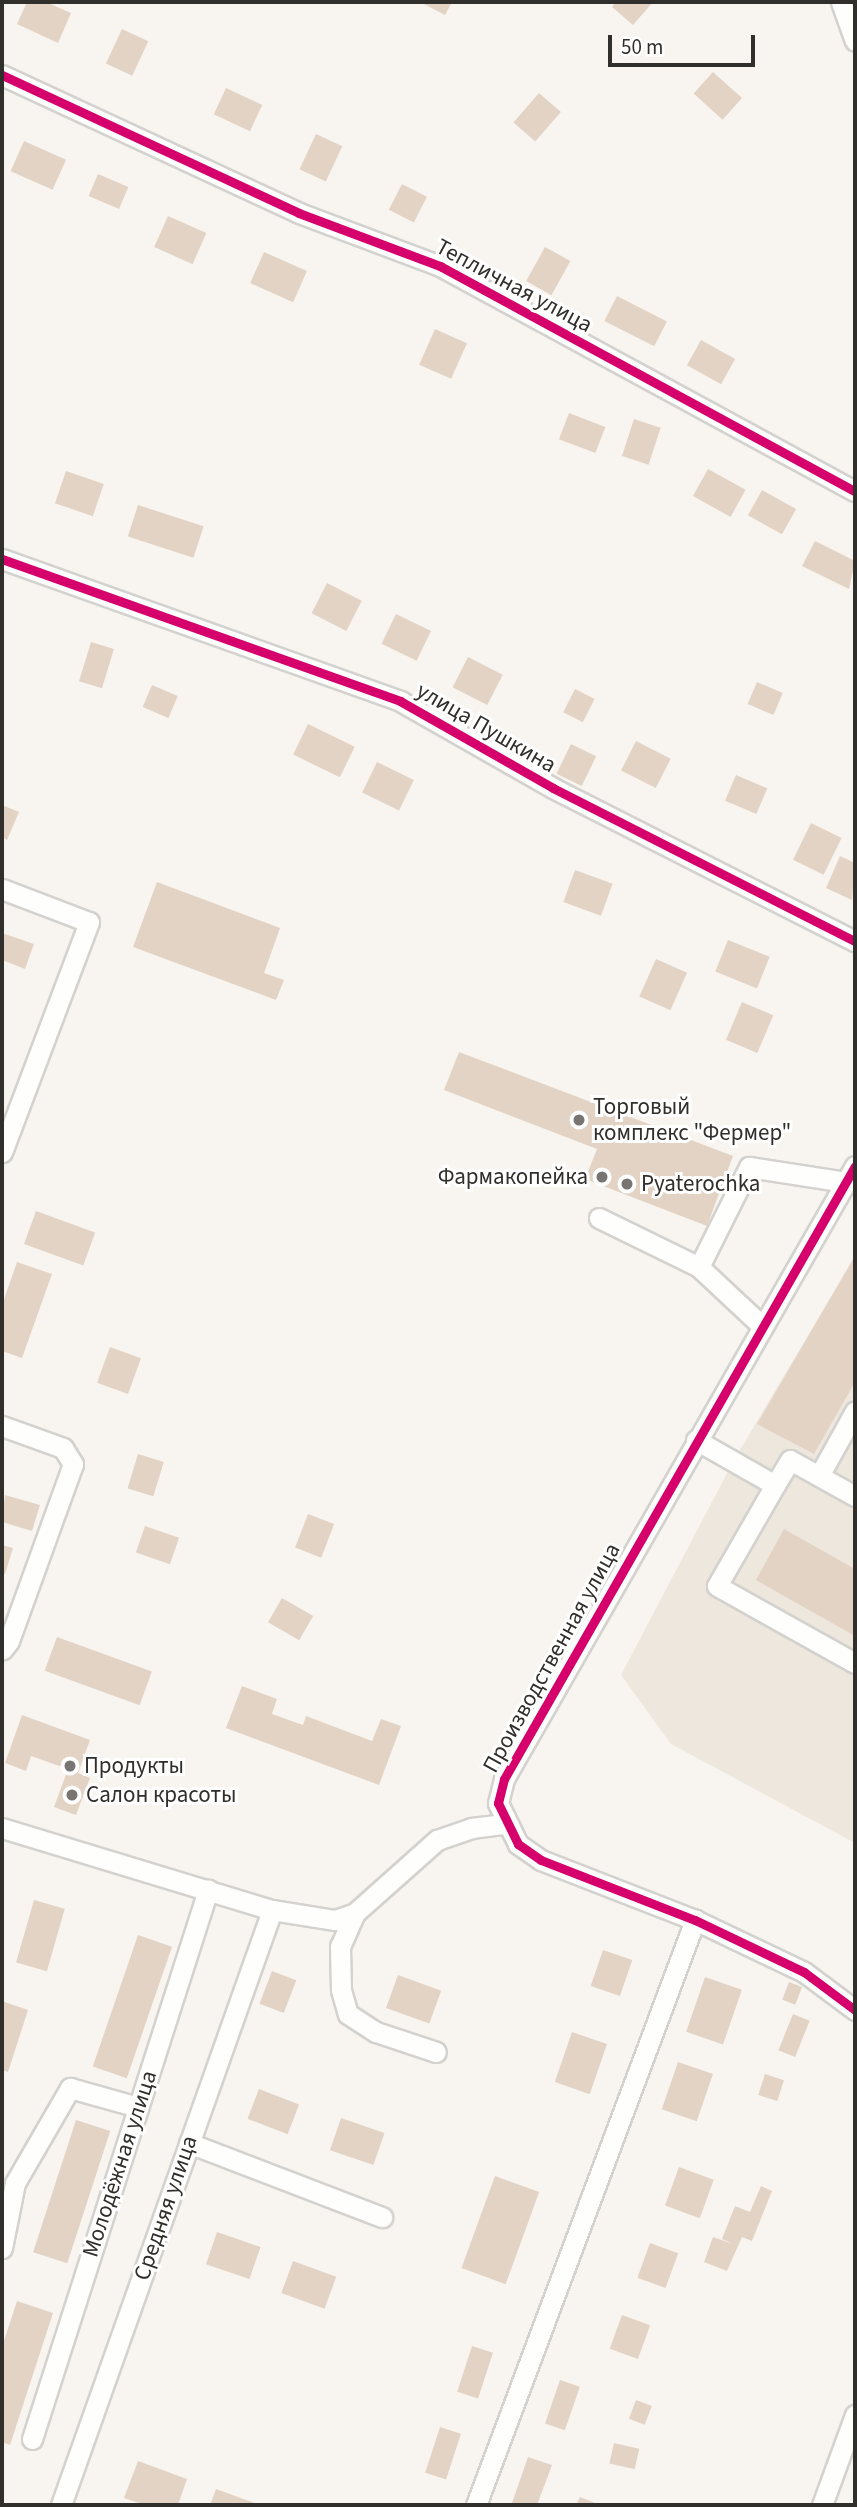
<!DOCTYPE html>
<meta charset="utf-8">
<style>
body{margin:0}
#map{position:relative;width:857px;height:2507px;overflow:hidden;background:#f8f5f0;font-family:"Source Sans 3",sans-serif}
div>[style]{position:absolute}
[style*='--x']{left:calc(var(--x)*1px);top:calc(var(--y)*1px);width:calc(var(--w)*1px);rotate:calc(var(--a)*1deg)}
.built>*{inset:0;background:#ede7dd}
.building>*{inset:0;background:#e3d3c5;transform-origin:0 0}
.roads{filter:drop-shadow(2px 0 #d4d2ce) drop-shadow(-2px 0 #d4d2ce) drop-shadow(0 2px #d4d2ce) drop-shadow(0 -2px #d4d2ce)}
.minor>*{height:19px;margin:-9.5px;padding:0 9.5px;transform-origin:9.5px;border-radius:9.5px;background:#fefefd}
.cycleway>*{height:9px;margin:-4.5px;padding:0 4.5px;transform-origin:4.5px;border-radius:4.5px;background:#d6006c}
.dots>*{width:19px;height:19px;translate:-50% -50%;box-sizing:border-box;border:4px solid #fff;border-radius:50%}
span{translate:-50% -50%;white-space:nowrap;text-align:center;line-height:1.15;-webkit-text-stroke:6px #fff;paint-order:stroke}
.street-label{font-size:23px;color:#312f2c}
.poi-label{font-size:23px;color:#312f2c}
.left{translate:0 -50%;text-align:left}
.right{translate:-100% -50%;text-align:right}
.frame{position:absolute;inset:0;border:4px solid #312f2c;pointer-events:none}
.scale{position:absolute;left:608px;top:35px;width:147px;height:32px;box-sizing:border-box;border:4px solid #312f2c;border-top:0;padding-left:9px;font-size:21px;line-height:24px;white-space:nowrap;color:#312f2c;-webkit-text-stroke:5px #fff;paint-order:stroke}
</style>
<div id="map">
<div class="built">
<div style="clip-path:polygon(855px 1256px,855px 1843px,671px 1744px,621px 1675px,734px 1460px)"></div>
</div>
<div class="building">
<div style="clip-path:polygon(27px 2px,46px 2px,71px 13px,58px 43px,17px 24px)"></div>
<div style="clip-path:polygon(420px 2px,452px 2px,445px 15px)"></div>
<div style="clip-path:polygon(616px 2px,653px 2px,633px 25px,612px 7px)"></div>
<div style="left:122px;top:29px;width:29px;height:38px;rotate:25deg"></div>
<div style="left:713px;top:72px;width:39px;height:29px;rotate:42deg"></div>
<div style="left:226px;top:88px;width:40px;height:29px;rotate:25deg"></div>
<div style="left:539px;top:93px;width:29px;height:39px;rotate:41deg"></div>
<div style="left:316px;top:134px;width:29px;height:39px;rotate:25deg"></div>
<div style="left:24px;top:141px;width:46px;height:33px;rotate:24deg"></div>
<div style="left:98px;top:174px;width:33px;height:24px;rotate:23deg"></div>
<div style="left:402px;top:184px;width:28px;height:29px;rotate:27deg"></div>
<div style="left:168px;top:216px;width:42px;height:34px;rotate:24deg"></div>
<div style="left:545px;top:247px;width:29px;height:39px;rotate:29deg"></div>
<div style="left:264px;top:252px;width:47px;height:34px;rotate:24deg"></div>
<div style="left:617px;top:296px;width:56px;height:28px;rotate:27deg"></div>
<div style="left:435px;top:329px;width:35px;height:39px;rotate:24deg"></div>
<div style="left:701px;top:340px;width:39px;height:29px;rotate:29deg"></div>
<div style="left:569px;top:413px;width:39px;height:28px;rotate:21deg"></div>
<div style="left:634px;top:419px;width:28px;height:39px;rotate:18deg"></div>
<div style="left:708px;top:469px;width:43px;height:31px;rotate:29deg"></div>
<div style="left:66px;top:471px;width:40px;height:34px;rotate:19deg"></div>
<div style="left:762px;top:490px;width:39px;height:29px;rotate:29deg"></div>
<div style="left:138px;top:505px;width:69px;height:33px;rotate:18deg"></div>
<div style="clip-path:polygon(815px 541px,855px 561px,849px 589px,802px 566px)"></div>
<div style="left:327px;top:583px;width:39px;height:34px;rotate:27deg"></div>
<div style="left:396px;top:614px;width:39px;height:33px;rotate:26deg"></div>
<div style="left:91px;top:642px;width:24px;height:41px;rotate:17deg"></div>
<div style="left:468px;top:657px;width:39px;height:34px;rotate:27deg"></div>
<div style="left:757px;top:682px;width:28px;height:24px;rotate:23deg"></div>
<div style="left:152px;top:685px;width:28px;height:24px;rotate:23deg"></div>
<div style="left:575px;top:689px;width:22px;height:26px;rotate:27deg"></div>
<div style="left:308px;top:724px;width:52px;height:34px;rotate:26deg"></div>
<div style="left:636px;top:741px;width:39px;height:33px;rotate:27deg"></div>
<div style="left:571px;top:744px;width:28px;height:33px;rotate:26deg"></div>
<div style="left:377px;top:762px;width:41px;height:34px;rotate:26deg"></div>
<div style="left:736px;top:775px;width:34px;height:28px;rotate:23deg"></div>
<div style="clip-path:polygon(2px 805px,19px 812px,7px 840px,2px 837px)"></div>
<div style="left:811px;top:823px;width:34px;height:41px;rotate:26deg"></div>
<div style="clip-path:polygon(840px 856px,855px 863px,852px 900px,826px 888px)"></div>
<div style="left:575px;top:870px;width:40px;height:34px;rotate:20deg"></div>
<div style="clip-path:polygon(157px 882px,280px 928px,264px 973px,284px 980px,276px 1000px,133px 947px)"></div>
<div style="clip-path:polygon(2px 933px,34px 944px,25px 969px,2px 960px)"></div>
<div style="left:728px;top:940px;width:45px;height:34px;rotate:22deg"></div>
<div style="left:656px;top:959px;width:34px;height:41px;rotate:24deg"></div>
<div style="left:742px;top:1002px;width:34px;height:41px;rotate:23deg"></div>
<div style="clip-path:polygon(459px 1052px,733px 1156px,707px 1226px,585px 1179px,597px 1149px,444px 1090px)"></div>
<div style="left:36px;top:1211px;width:63px;height:35px;rotate:20deg"></div>
<div style="clip-path:polygon(855px 1256px,855px 1382px,814px 1454px,757px 1424px)"></div>
<div style="clip-path:polygon(17px 1262px,52px 1274px,22px 1358px,2px 1351px,2px 1305px)"></div>
<div style="left:110px;top:1347px;width:33px;height:38px;rotate:20deg"></div>
<div style="left:138px;top:1454px;width:27px;height:36px;rotate:17deg"></div>
<div style="clip-path:polygon(5px 1495px,40px 1505px,32px 1531px,2px 1522px)"></div>
<div style="left:308px;top:1514px;width:28px;height:36px;rotate:21deg"></div>
<div style="left:145px;top:1526px;width:36px;height:28px;rotate:19deg"></div>
<div style="clip-path:polygon(784px 1529px,855px 1569px,855px 1636px,756px 1580px)"></div>
<div style="clip-path:polygon(2px 1545px,13px 1548px,5px 1574px,2px 1573px)"></div>
<div style="left:282px;top:1598px;width:36px;height:28px;rotate:30deg"></div>
<div style="left:57px;top:1637px;width:101px;height:36px;rotate:20deg"></div>
<div style="clip-path:polygon(242px 1686px,277px 1699px,272px 1714px,303px 1725px,306px 1716px,372px 1741px,381px 1719px,401px 1726px,379px 1785px,226px 1728px)"></div>
<div style="clip-path:polygon(22px 1715px,90px 1740px,78px 1773px,90px 1778px,76px 1815px,54px 1807px,68px 1769px,31px 1756px,26px 1771px,5px 1763px)"></div>
<div style="left:34px;top:1900px;width:32px;height:65px;rotate:16deg"></div>
<div style="left:138px;top:1935px;width:36px;height:139px;rotate:19deg"></div>
<div style="left:603px;top:1950px;width:31px;height:38px;rotate:19deg"></div>
<div style="left:272px;top:1971px;width:26px;height:35px;rotate:21deg"></div>
<div style="left:398px;top:1975px;width:46px;height:35px;rotate:20deg"></div>
<div style="left:705px;top:1977px;width:39px;height:58px;rotate:19deg"></div>
<div style="left:789px;top:1982px;width:14px;height:19px;rotate:21deg"></div>
<div style="clip-path:polygon(2px 2001px,28px 2010px,8px 2072px,2px 2070px)"></div>
<div style="left:793px;top:2014px;width:18px;height:39px;rotate:22deg"></div>
<div style="left:572px;top:2032px;width:37px;height:53px;rotate:19deg"></div>
<div style="left:678px;top:2062px;width:37px;height:50px;rotate:19deg"></div>
<div style="left:765px;top:2074px;width:20px;height:22px;rotate:18deg"></div>
<div style="left:259px;top:2089px;width:43px;height:32px;rotate:21deg"></div>
<div style="left:341px;top:2118px;width:46px;height:34px;rotate:19deg"></div>
<div style="left:76px;top:2120px;width:36px;height:139px;rotate:18deg"></div>
<div style="left:679px;top:2167px;width:37px;height:41px;rotate:20deg"></div>
<div style="left:495px;top:2176px;width:47px;height:98px;rotate:20deg"></div>
<div style="clip-path:polygon(761px 2186px,772px 2191px,752px 2241px,742px 2237px,727px 2271px,704px 2262px,713px 2237px,733px 2244px,722px 2239px,735px 2206px,750px 2212px)"></div>
<div style="left:217px;top:2232px;width:46px;height:34px;rotate:19deg"></div>
<div style="left:650px;top:2243px;width:30px;height:37px;rotate:20deg"></div>
<div style="left:293px;top:2261px;width:46px;height:34px;rotate:20deg"></div>
<div style="clip-path:polygon(17px 2301px,53px 2313px,10px 2445px,2px 2442px,2px 2347px)"></div>
<div style="left:622px;top:2315px;width:30px;height:36px;rotate:20deg"></div>
<div style="left:472px;top:2346px;width:22px;height:48px;rotate:18deg"></div>
<div style="left:560px;top:2380px;width:21px;height:46px;rotate:19deg"></div>
<div style="left:636px;top:2400px;width:17px;height:20px;rotate:21deg"></div>
<div style="left:440px;top:2427px;width:22px;height:48px;rotate:18deg"></div>
<div style="left:614px;top:2443px;width:26px;height:21px;rotate:13deg"></div>
<div style="clip-path:polygon(528px 2457px,552px 2465px,537px 2505px,519px 2505px,512px 2503px)"></div>
<div style="clip-path:polygon(138px 2461px,187px 2479px,178px 2505px,145px 2505px,124px 2498px)"></div>
<div style="clip-path:polygon(216px 2489px,260px 2505px,210px 2505px)"></div>
<div style="clip-path:polygon(580px 2497px,600px 2505px,576px 2505px)"></div>
</div>
<div class="roads">
<div class="minor">
<div style="--x:841;--y:2;--w:41;--a:70.3"></div>
<div style="--x:2;--y:75;--w:327;--a:24.9"></div>
<div style="--x:299;--y:213;--w:151;--a:20.6"></div>
<div style="--x:440;--y:266;--w:472;--a:28.5"></div>
<div style="--x:2;--y:559;--w:423;--a:19.6"></div>
<div style="--x:400;--y:701;--w:176;--a:29.6"></div>
<div style="--x:553;--y:788;--w:339;--a:26.9"></div>
<div style="--x:2;--y:889;--w:93;--a:20.8"></div>
<div style="--x:89;--y:922;--w:246;--a:110.7"></div>
<div style="--x:855;--y:1166;--w:706;--a:119.8"></div>
<div style="--x:504;--y:1779;--w:25;--a:104"></div>
<div style="--x:498;--y:1803;--w:46;--a:64"></div>
<div style="--x:518;--y:1844;--w:28;--a:35"></div>
<div style="--x:541;--y:1860;--w:165;--a:21.3"></div>
<div style="--x:695;--y:1920;--w:121;--a:25.5"></div>
<div style="--x:804;--y:1972;--w:64;--a:36.7"></div>
<div style="--x:599;--y:1218;--w:111;--a:26.1"></div>
<div style="--x:699;--y:1267;--w:86;--a:43.1"></div>
<div style="--x:699;--y:1267;--w:112;--a:-63.4"></div>
<div style="--x:749;--y:1167;--w:98;--a:8.8"></div>
<div style="--x:2;--y:1426;--w:65;--a:19.8"></div>
<div style="--x:63;--y:1448;--w:19;--a:58"></div>
<div style="--x:73;--y:1464;--w:188;--a:109.9"></div>
<div style="--x:9;--y:1641;--w:11;--a:128"></div>
<div style="--x:696;--y:1440;--w:91;--a:29.7"></div>
<div style="--x:775;--y:1485;--w:29;--a:-59"></div>
<div style="--x:790;--y:1460;--w:74;--a:29"></div>
<div style="--x:819;--y:1476;--w:74;--a:-61"></div>
<div style="--x:775;--y:1485;--w:116;--a:119.9"></div>
<div style="--x:717;--y:1586;--w:158;--a:29.2"></div>
<div style="--x:2;--y:1828;--w:282;--a:16.9"></div>
<div style="--x:272;--y:1910;--w:64;--a:9"></div>
<div style="--x:335;--y:1920;--w:21;--a:-19"></div>
<div style="--x:355;--y:1913;--w:110;--a:-41.7"></div>
<div style="--x:437;--y:1840;--w:36;--a:-19"></div>
<div style="--x:471;--y:1828;--w:34;--a:-7"></div>
<div style="--x:355;--y:1913;--w:36;--a:114"></div>
<div style="--x:340;--y:1946;--w:44;--a:88.7"></div>
<div style="--x:341;--y:1990;--w:25;--a:74"></div>
<div style="--x:348;--y:2014;--w:33;--a:33"></div>
<div style="--x:376;--y:2032;--w:63;--a:18.4"></div>
<div style="--x:189;--y:2143;--w:207;--a:21"></div>
<div style="--x:2;--y:2248;--w:66;--a:-78.7"></div>
<div style="--x:15;--y:2183;--w:110;--a:-59.9"></div>
<div style="--x:70;--y:2088;--w:71;--a:15.6"></div>
<div style="--x:32;--y:2439;--w:577;--a:-72.23"></div>
<div style="--x:61;--y:2505;--w:631;--a:-70.47"></div>
<div style="--x:476;--y:2505;--w:625;--a:-69.48"></div>
<div style="--x:822;--y:2505;--w:96;--a:-69.9"></div>
</div>
</div>
<div class="cycleway">
<div style="--x:2;--y:75;--w:327;--a:24.9"></div>
<div style="--x:299;--y:213;--w:151;--a:20.6"></div>
<div style="--x:440;--y:266;--w:472;--a:28.5"></div>
<div style="--x:2;--y:559;--w:423;--a:19.6"></div>
<div style="--x:400;--y:701;--w:176;--a:29.6"></div>
<div style="--x:553;--y:788;--w:339;--a:26.9"></div>
<div style="--x:855;--y:1166;--w:706;--a:119.8"></div>
<div style="--x:504;--y:1779;--w:25;--a:104"></div>
<div style="--x:498;--y:1803;--w:46;--a:64"></div>
<div style="--x:518;--y:1844;--w:28;--a:35"></div>
<div style="--x:541;--y:1860;--w:165;--a:21.3"></div>
<div style="--x:695;--y:1920;--w:121;--a:25.5"></div>
<div style="--x:804;--y:1972;--w:64;--a:36.7"></div>
</div>
<div class="dots">
<div style="left:579px;top:1120px;background:#777471"></div>
<div style="left:602px;top:1177px;background:#777471"></div>
<div style="left:627px;top:1184px;background:#777471"></div>
<div style="left:70px;top:1766px;background:#777471"></div>
<div style="left:72px;top:1795px;background:#777471"></div>
</div>
<div class="street-label">
<span style="left:514px;top:286px;rotate:28deg">Тепличная улица</span>
<span style="left:486px;top:728px;rotate:30deg">улица Пушкина</span>
<span style="left:552px;top:1658px;rotate:-61deg">Производственная улица</span>
<span style="left:120px;top:2164px;rotate:-72deg">Молодёжная улица</span>
<span style="left:166px;top:2208px;rotate:-71deg">Средняя улица</span>
</div>
<div class="poi-label">
<span class="left" style="left:593px;top:1120px">Торговый<br>комплекс "Фермер"</span>
<span class="right" style="left:588px;top:1177px">Фармакопейка</span>
<span class="left" style="left:641px;top:1184px">Pyaterochka</span>
<span class="left" style="left:84px;top:1766px">Продукты</span>
<span class="left" style="left:86px;top:1795px">Салон красоты</span>
</div>
<div class="frame"></div>
<div class="scale">50 m</div>
</div>
